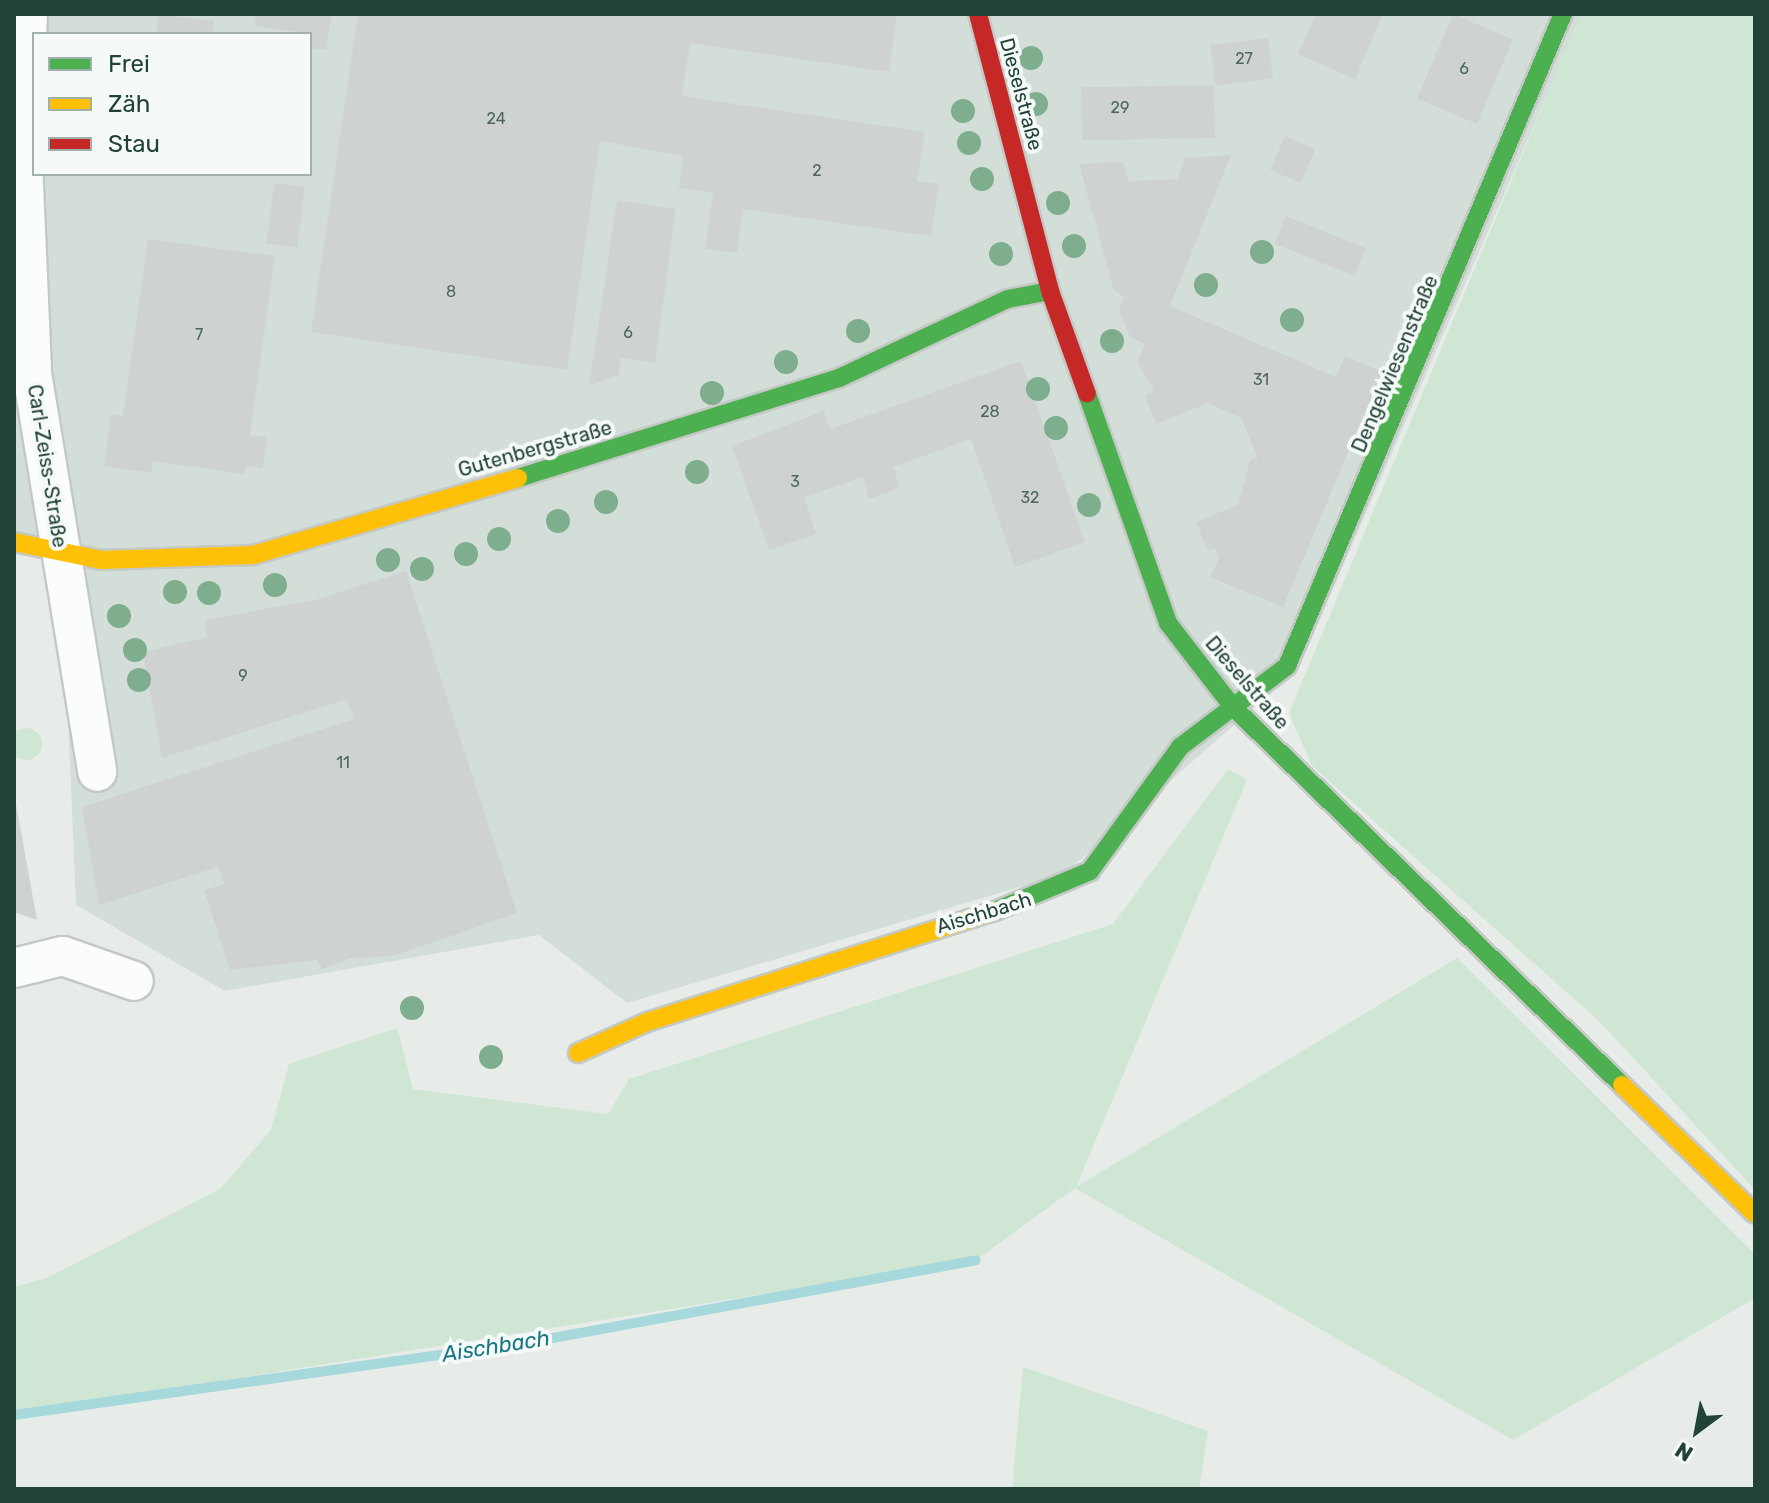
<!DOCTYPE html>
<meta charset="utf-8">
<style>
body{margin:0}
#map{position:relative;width:1769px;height:1503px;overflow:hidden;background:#e7ece9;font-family:Rubik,sans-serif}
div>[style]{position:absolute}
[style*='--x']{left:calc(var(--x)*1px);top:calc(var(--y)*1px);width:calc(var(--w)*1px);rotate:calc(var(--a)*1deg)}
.built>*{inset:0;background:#d4ded9}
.green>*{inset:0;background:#cfe6d5}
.round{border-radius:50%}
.stream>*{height:10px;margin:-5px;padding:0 5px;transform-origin:5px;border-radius:5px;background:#a6d8dc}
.building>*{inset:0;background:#ced3d1;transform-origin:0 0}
.roads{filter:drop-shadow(2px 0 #c4c9c6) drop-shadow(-2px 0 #c4c9c6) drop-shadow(0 2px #c4c9c6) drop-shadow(0 -2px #c4c9c6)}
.street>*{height:38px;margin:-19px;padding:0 19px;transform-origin:19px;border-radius:19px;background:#fbfcfc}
.fast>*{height:18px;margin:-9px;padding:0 9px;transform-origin:9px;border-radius:9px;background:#4caf50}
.slow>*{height:18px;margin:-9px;padding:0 9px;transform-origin:9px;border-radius:9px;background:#ffc107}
.jam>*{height:18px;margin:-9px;padding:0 9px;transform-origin:9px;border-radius:9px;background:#c62828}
.trees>*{width:24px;height:24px;margin:-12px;border-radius:50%;background:#7eae8e}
span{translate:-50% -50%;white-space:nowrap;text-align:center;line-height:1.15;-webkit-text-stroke:8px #f5faf8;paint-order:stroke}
.number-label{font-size:16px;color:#4e675e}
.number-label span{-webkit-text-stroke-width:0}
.street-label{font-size:20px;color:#224237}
.water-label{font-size:22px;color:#187782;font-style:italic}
.frame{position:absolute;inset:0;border:16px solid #224237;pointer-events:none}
.legend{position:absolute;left:32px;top:32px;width:280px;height:144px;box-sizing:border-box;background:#f5faf8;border:2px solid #a1b0ab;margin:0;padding:10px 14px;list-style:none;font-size:24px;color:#224237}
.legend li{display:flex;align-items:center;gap:16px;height:40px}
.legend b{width:40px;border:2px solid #a1b0ab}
.north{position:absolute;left:1657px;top:1391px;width:80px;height:80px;-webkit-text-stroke:6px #f5faf8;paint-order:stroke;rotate:212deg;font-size:22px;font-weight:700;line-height:32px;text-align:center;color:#224237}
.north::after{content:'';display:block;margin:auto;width:28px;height:36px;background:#224237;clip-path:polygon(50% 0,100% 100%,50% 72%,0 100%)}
</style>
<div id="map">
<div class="built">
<div style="clip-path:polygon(evenodd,14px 14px,1582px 14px,1299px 668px,1064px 874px,627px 1003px,539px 935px,225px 991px,76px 905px,61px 553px,14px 534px,14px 14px,34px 34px,310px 34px,310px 174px,34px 174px,34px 34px)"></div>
</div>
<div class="green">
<div style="clip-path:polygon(1581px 14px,1755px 14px,1755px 1190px,1599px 1021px,1312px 766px,1289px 713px)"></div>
<div class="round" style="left:10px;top:728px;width:32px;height:32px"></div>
<div style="clip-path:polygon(1228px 769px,1247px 780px,1076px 1187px,1457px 958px,1755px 1254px,1755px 1298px,1513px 1440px,1075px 1188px,976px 1260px,14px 1414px,14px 1287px,47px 1278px,220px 1189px,271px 1130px,289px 1064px,397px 1028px,413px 1089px,608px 1114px,629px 1079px,1113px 924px)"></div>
<div style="clip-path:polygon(1023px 1367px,1208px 1431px,1199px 1489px,1012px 1489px)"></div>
</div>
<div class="stream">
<div style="--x:14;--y:1415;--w:522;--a:-8.04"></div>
<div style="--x:531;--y:1342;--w:452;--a:-10.4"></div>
</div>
<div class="building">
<div style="clip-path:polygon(159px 14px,214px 21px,212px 34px,156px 34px)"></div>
<div style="clip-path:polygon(256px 14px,332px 14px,326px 50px,310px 48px,310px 34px,254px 26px)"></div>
<div style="clip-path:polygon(358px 14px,897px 14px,889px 72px,690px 43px,682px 96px,925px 132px,917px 181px,939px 184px,931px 236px,743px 209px,737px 253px,705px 249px,713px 193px,679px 188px,683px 156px,600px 141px,567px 370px,311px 332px)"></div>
<div style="clip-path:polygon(1316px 14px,1383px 14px,1355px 79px,1298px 54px)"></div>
<div style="left:1453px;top:14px;width:65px;height:92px;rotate:23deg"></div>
<div style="left:1268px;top:38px;width:41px;height:58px;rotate:83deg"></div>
<div style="left:1214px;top:85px;width:53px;height:133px;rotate:89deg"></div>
<div style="left:1285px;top:136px;width:33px;height:37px;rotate:23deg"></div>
<div style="clip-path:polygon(1231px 155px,1170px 306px,1336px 377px,1345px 356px,1382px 372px,1283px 607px,1210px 577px,1219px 558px,1215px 548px,1208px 551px,1196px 522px,1238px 505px,1250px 460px,1258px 458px,1241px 418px,1208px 403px,1156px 424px,1145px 395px,1154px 391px,1137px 362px,1145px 344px,1130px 337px,1119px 309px,1124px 296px,1114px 291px,1079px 164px,1123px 162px,1129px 181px,1178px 179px,1185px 158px)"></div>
<div style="left:274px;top:183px;width:31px;height:61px;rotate:7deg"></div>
<div style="clip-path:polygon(617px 200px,676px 209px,655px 363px,621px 358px,619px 375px,589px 386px)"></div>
<div style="left:1286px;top:216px;width:86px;height:30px;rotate:22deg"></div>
<div style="clip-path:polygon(148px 239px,275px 256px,250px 435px,267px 437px,263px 468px,246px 466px,245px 474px,153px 461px,151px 473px,104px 466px,111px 414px,123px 416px)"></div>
<div style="clip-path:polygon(1021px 361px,1085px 542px,1015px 567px,971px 439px,893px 467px,900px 488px,869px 499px,863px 477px,804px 497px,816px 534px,769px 550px,732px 446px,824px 411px,830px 429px)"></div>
<div style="clip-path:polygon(406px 571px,517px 913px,393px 956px,351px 958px,322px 969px,317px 960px,230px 970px,204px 890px,224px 884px,218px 867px,99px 905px,82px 807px,354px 719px,347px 699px,162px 758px,143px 652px,207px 637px,205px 620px,315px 600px)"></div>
<div style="clip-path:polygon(14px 804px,16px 804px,37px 920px,14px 912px)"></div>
</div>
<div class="roads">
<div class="street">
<div style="--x:28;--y:14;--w:126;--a:92.7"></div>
<div style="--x:22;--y:140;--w:233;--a:87.5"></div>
<div style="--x:32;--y:373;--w:404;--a:80.7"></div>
<div style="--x:14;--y:968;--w:50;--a:-13.8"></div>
<div style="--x:63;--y:956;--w:75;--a:19.4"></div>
</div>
<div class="fast">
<div style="--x:1087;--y:394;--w:243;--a:70.5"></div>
<div style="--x:1168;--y:623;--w:106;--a:52.3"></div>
<div style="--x:1233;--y:707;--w:542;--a:44.18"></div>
<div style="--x:518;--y:478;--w:336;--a:-17.3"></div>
<div style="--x:839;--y:378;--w:187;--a:-25.1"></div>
<div style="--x:1008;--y:299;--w:43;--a:-10.8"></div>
<div style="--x:995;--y:911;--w:103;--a:-22.8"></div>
<div style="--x:1090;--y:871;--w:153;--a:-54"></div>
<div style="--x:1180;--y:747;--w:134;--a:-37.1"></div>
<div style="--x:1287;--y:666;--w:708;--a:-67.06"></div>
</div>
<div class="slow">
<div style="--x:14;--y:542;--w:90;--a:11.6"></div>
<div style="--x:102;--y:560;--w:151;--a:-1.9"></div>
<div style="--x:253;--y:555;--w:276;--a:-16.2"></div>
<div style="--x:578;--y:1053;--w:76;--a:-24.2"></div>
<div style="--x:647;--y:1022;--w:365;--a:-17.7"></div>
<div style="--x:1622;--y:1085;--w:185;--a:44.1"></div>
</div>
<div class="jam">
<div style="--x:978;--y:14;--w:286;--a:75.4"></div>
<div style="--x:1050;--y:291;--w:109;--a:70.2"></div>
</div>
</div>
<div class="trees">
<div style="left:1031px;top:58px"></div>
<div style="left:1036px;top:104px"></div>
<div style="left:963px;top:111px"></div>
<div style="left:969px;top:143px"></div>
<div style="left:982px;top:179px"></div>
<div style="left:1058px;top:203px"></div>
<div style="left:1074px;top:246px"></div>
<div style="left:1262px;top:252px"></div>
<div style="left:1001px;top:254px"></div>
<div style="left:1206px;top:285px"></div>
<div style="left:1292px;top:320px"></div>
<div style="left:858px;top:331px"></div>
<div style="left:1112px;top:341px"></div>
<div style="left:786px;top:362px"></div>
<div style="left:1038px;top:389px"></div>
<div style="left:712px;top:393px"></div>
<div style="left:1056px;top:428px"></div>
<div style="left:697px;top:472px"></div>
<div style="left:606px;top:502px"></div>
<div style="left:1089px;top:505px"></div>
<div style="left:558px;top:521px"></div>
<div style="left:499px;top:539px"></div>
<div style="left:466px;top:554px"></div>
<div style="left:388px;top:560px"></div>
<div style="left:422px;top:569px"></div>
<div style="left:275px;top:585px"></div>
<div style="left:175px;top:592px"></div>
<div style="left:209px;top:593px"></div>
<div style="left:119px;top:616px"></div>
<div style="left:135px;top:650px"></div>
<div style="left:139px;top:680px"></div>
<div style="left:412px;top:1008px"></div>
<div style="left:491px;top:1057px"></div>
</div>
<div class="number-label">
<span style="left:1244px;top:59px">27</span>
<span style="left:1464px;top:69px">6</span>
<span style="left:1120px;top:108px">29</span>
<span style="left:496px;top:119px">24</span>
<span style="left:817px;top:171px">2</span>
<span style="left:451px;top:292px">8</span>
<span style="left:628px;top:333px">6</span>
<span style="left:199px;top:335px">7</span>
<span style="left:1261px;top:380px">31</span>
<span style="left:990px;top:412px">28</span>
<span style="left:795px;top:482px">3</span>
<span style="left:1030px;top:498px">32</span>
<span style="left:243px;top:676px">9</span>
<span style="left:343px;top:763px">11</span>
</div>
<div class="street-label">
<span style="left:1021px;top:94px;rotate:75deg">Dieselstraße</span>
<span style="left:1395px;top:364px;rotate:-67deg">Dengelwiesenstraße</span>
<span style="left:535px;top:449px;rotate:-16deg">Gutenbergstraße</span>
<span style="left:47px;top:466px;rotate:81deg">Carl-Zeiss-Straße</span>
<span style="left:1247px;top:683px;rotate:49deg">Dieselstraße</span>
<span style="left:984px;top:913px;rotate:-17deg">Aischbach</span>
</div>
<div class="water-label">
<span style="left:496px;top:1346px;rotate:-9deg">Aischbach</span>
</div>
<div class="frame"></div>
<ul class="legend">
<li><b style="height:10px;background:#4caf50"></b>Frei</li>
<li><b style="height:10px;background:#ffc107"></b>Zäh</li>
<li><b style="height:10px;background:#c62828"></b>Stau</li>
</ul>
<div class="north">N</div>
</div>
